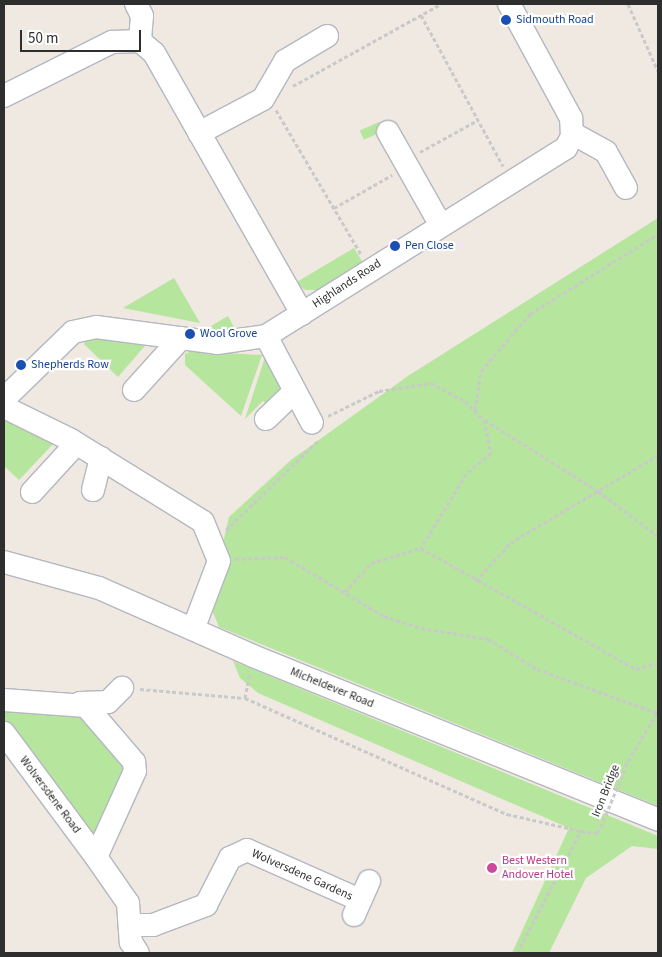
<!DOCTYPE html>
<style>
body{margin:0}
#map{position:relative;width:662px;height:957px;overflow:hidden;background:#efe9e1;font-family:"Source Sans 3",sans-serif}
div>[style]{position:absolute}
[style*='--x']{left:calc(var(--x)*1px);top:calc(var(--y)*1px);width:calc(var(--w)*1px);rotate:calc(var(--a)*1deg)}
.green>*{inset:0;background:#b6e59e;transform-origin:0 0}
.path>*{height:3px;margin-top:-1.5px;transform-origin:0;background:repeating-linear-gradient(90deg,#c9c9c9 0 4px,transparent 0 6.5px)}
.roads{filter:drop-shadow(1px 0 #b4b7c1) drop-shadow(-1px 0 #b4b7c1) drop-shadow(0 1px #b4b7c1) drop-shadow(0 -1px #b4b7c1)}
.minor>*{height:22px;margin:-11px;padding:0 11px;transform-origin:11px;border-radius:11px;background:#fff}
.path-bridge>*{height:3px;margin-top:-1.5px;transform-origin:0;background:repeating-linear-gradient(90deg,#c9c9c9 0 4px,transparent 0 6.5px)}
.dots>*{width:14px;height:14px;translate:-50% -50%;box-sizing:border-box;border:2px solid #fff;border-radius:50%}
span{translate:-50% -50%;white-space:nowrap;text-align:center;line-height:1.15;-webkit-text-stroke:4.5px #fff;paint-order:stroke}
.transit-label{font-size:12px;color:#164399}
.left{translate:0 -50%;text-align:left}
.street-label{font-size:12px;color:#2e2e2e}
.hotel-label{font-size:12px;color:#b23c85}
.frame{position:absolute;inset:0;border:5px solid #2e2e2e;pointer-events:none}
.scale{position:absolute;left:20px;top:30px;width:121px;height:22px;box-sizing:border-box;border:2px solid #2e2e2e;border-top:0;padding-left:6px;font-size:15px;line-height:18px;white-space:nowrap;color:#2e2e2e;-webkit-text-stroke:4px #fff;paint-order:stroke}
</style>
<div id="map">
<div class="green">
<div style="left:379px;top:122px;width:10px;height:21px;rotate:66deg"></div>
<div style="clip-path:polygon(658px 218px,658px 806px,219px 627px,209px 603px,229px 517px,291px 460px,408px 376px)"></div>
<div style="clip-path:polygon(354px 248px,363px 263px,319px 290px,305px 290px,295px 283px)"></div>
<div style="clip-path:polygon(174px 278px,200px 323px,123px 308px)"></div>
<div style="clip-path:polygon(228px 316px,236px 331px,208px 331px,206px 329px)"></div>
<div style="clip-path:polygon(86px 337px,149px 341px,118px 377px,84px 344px)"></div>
<div style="clip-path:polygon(192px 351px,262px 355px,241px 416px,185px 365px,185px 354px)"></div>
<div style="clip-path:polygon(265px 357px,284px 388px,268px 405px,263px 401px,245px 419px)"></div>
<div style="clip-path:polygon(4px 420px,54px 443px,19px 480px,4px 466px)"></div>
<div style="clip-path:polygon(233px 661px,658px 836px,658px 849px,632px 846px,586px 878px,549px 953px,512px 953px,569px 828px,258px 693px,240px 678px)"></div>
<div style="clip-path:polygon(4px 708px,78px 709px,130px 765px,94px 838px,4px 723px)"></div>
</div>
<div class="path">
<div style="--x:628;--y:4;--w:73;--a:65.9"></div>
<div style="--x:421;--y:15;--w:172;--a:61.5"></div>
<div style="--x:293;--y:86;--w:169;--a:-29"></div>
<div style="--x:276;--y:110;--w:169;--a:59.5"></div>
<div style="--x:420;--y:152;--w:66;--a:-28.9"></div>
<div style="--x:334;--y:208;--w:67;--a:-29.6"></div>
<div style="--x:475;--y:410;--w:39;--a:-81"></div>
<div style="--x:481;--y:371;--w:75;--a:-49.3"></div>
<div style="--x:530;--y:314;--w:151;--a:-32"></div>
<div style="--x:328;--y:416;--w:57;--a:-26.1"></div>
<div style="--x:379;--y:391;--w:53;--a:-8.7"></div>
<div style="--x:431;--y:383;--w:38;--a:28"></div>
<div style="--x:465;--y:401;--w:27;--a:45"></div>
<div style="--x:484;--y:420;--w:34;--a:78"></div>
<div style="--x:491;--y:453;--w:33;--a:140"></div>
<div style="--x:466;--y:474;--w:87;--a:121.3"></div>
<div style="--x:485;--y:420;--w:133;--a:32.1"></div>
<div style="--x:598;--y:491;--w:75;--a:36.9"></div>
<div style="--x:226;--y:530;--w:128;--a:-44.1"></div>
<div style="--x:235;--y:559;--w:50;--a:-2.3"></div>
<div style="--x:285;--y:557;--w:115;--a:30.8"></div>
<div style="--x:384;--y:616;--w:39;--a:18"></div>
<div style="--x:421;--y:628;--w:68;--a:9.3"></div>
<div style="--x:488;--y:639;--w:57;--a:31.5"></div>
<div style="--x:537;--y:669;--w:128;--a:20.1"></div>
<div style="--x:476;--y:581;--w:51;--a:-48.2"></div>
<div style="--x:510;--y:543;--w:172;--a:-30.7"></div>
<div style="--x:345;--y:592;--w:39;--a:-48"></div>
<div style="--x:371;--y:563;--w:52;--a:-16.7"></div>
<div style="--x:421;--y:548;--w:247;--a:29.4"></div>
<div style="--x:636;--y:669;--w:23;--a:-15"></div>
<div style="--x:140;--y:689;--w:105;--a:4.9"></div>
<div style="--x:245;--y:698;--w:25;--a:-79"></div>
<div style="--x:245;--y:698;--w:287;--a:23.9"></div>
<div style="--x:507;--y:814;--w:76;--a:12.9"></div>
<div style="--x:628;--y:761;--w:58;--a:-59"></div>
<div style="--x:517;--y:953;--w:138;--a:-62.3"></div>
<div style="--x:581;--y:831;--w:16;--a:7"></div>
<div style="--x:597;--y:833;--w:7;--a:-56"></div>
</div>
<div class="roads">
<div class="minor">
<div style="--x:136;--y:4;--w:13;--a:63"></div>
<div style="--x:142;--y:16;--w:25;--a:95"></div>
<div style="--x:4;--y:96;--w:121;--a:-26.6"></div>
<div style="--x:112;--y:42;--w:28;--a:-2"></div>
<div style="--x:140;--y:41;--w:18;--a:41"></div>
<div style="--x:154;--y:53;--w:300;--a:60.4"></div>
<div style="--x:388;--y:132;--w:106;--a:60.5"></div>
<div style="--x:199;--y:133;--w:72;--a:-28"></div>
<div style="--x:263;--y:99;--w:44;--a:-59.9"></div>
<div style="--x:285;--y:61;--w:49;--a:-30.8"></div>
<div style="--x:572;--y:133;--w:39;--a:29"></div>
<div style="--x:606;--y:152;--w:41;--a:60.9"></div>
<div style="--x:266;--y:336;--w:98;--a:62.1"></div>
<div style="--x:134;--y:390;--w:70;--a:-47.9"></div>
<div style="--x:4;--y:399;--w:96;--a:-44.2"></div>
<div style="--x:73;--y:332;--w:24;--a:-12"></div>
<div style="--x:96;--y:327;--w:122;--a:7.5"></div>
<div style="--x:217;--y:343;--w:49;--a:-8.1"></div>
<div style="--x:266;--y:336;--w:354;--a:-32.1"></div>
<div style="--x:566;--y:148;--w:13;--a:-63"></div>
<div style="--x:572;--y:136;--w:18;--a:-93"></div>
<div style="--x:571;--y:118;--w:130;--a:-118.5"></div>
<div style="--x:4;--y:407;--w:75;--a:26.2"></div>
<div style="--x:71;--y:440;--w:155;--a:31.8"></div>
<div style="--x:203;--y:522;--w:42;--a:67.7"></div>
<div style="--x:219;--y:561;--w:71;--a:110.7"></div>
<div style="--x:266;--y:419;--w:40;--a:-44"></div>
<div style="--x:93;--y:490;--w:33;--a:-76"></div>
<div style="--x:32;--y:492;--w:65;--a:-47.5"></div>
<div style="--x:4;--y:562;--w:98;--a:15.3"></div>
<div style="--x:99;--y:588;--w:168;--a:23.8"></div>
<div style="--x:253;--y:656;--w:437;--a:22"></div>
<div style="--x:4;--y:700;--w:82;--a:4.2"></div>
<div style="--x:86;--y:706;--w:74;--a:49.4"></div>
<div style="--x:134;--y:762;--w:9;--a:84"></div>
<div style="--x:135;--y:771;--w:94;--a:114.4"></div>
<div style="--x:96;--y:857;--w:56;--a:55.2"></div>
<div style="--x:128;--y:903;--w:39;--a:86"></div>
<div style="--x:131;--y:942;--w:13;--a:58"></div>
<div style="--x:80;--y:703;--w:28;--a:-2"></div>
<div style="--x:108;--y:702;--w:20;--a:-45"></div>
<div style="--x:4;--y:733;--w:154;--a:53.4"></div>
<div style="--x:354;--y:915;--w:37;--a:-66"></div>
<div style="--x:130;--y:925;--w:23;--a:0"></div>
<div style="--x:153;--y:925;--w:57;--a:-20.7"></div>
<div style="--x:206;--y:905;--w:53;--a:-62.9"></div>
<div style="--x:230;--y:858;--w:19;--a:-25"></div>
<div style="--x:247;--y:850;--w:124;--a:23.9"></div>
</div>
</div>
<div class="path-bridge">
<div style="--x:601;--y:827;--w:71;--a:-67.8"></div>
</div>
<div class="dots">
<div style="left:506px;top:20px;background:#1a4fb4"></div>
<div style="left:395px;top:246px;background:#1a4fb4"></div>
<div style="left:190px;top:334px;background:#1a4fb4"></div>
<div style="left:21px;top:365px;background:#1a4fb4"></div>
<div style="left:492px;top:868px;background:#d1479c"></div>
</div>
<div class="transit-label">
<span class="left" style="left:516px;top:20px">Sidmouth Road</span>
<span class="left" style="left:405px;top:246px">Pen Close</span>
<span class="left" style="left:200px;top:334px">Wool Grove</span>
<span class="left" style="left:31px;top:365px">Shepherds Row</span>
</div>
<div class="street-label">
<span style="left:347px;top:284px;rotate:-33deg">Highlands Road</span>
<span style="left:332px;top:688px;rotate:22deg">Micheldever Road</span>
<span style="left:606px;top:791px;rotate:-68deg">Iron Bridge</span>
<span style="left:50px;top:795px;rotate:53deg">Wolversdene Road</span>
<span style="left:302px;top:875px;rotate:24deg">Wolversdene Gardens</span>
</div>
<div class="hotel-label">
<span class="left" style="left:502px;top:868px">Best Western<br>Andover Hotel</span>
</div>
<div class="frame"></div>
<div class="scale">50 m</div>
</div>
